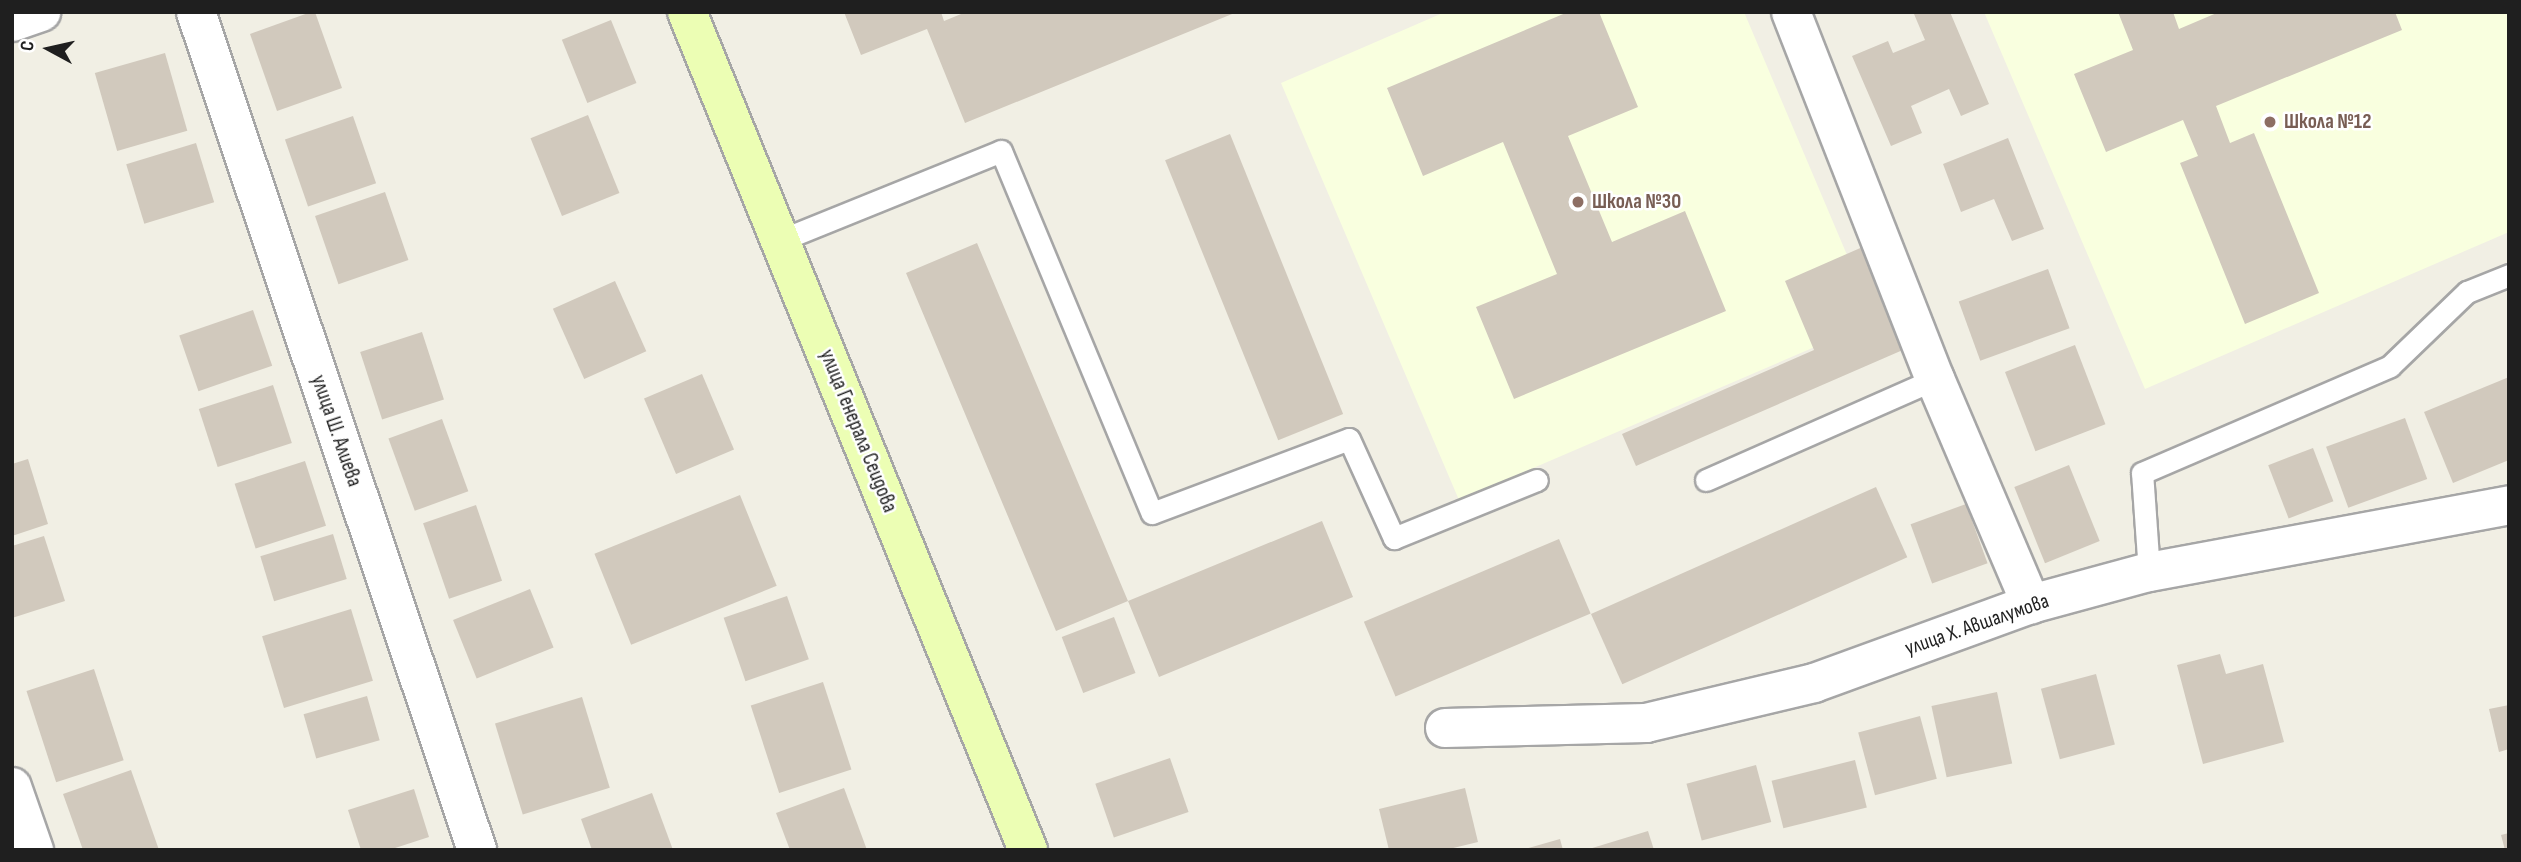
<!DOCTYPE html>
<meta charset="utf-8">
<style>
body{margin:0}
#map{position:relative;width:2521px;height:862px;overflow:hidden;background:#f1efe4;font-family:"Sofia Sans Condensed",sans-serif}
div>[style]{position:absolute}
[style*='--x']{left:calc(var(--x)*1px);top:calc(var(--y)*1px);width:calc(var(--w)*1px);rotate:calc(var(--a)*1deg)}
.education>*{inset:0;background:#f9ffdf}
.building>*{inset:0;background:#d1c9bd;transform-origin:0 0}
.roads{filter:drop-shadow(2px 0 #a6a6a6) drop-shadow(-2px 0 #a6a6a6) drop-shadow(0 2px #a6a6a6) drop-shadow(0 -2px #a6a6a6)}
.lane>*{height:21px;margin:-10.5px;padding:0 10.5px;transform-origin:10.5px;border-radius:10.5px;background:#fff}
.street>*{height:38px;margin:-19px;padding:0 19px;transform-origin:19px;border-radius:19px;background:#fff}
.secondary>*{height:38px;margin:-19px;padding:0 19px;transform-origin:19px;border-radius:19px;background:#ecfeb4}
.dots>*{width:19px;height:19px;translate:-50% -50%;box-sizing:border-box;border:4px solid #fff;border-radius:50%}
span{translate:-50% -50%;white-space:nowrap;text-align:center;line-height:1.15;-webkit-text-stroke:5px #fff;paint-order:stroke}
.education-label{font-size:21px;color:#785e54;font-weight:700}
.left{translate:0 -50%;text-align:left}
.street-label{font-size:21px;color:#1f1f1f}
.frame{position:absolute;inset:0;border:14px solid #1f1f1f;pointer-events:none}
.north{position:absolute;left:14px;top:14px;width:70px;height:70px;-webkit-text-stroke:5px #fff;paint-order:stroke;rotate:278deg;font-size:19px;font-weight:700;line-height:28px;text-align:center;color:#1f1f1f}
.north::after{content:'';display:block;margin:auto;width:24px;height:32px;background:#1f1f1f;clip-path:polygon(50% 0,100% 100%,50% 72%,0 100%)}
</style>
<div id="map">
<div class="education">
<div style="clip-path:polygon(1445px 12px,1744px 12px,1875px 321px,1459px 500px,1281px 83px)"></div>
<div style="clip-path:polygon(1984px 12px,2509px 12px,2509px 232px,2145px 389px)"></div>
</div>
<div class="building">
<div style="clip-path:polygon(311px 12px,315px 12px,342px 88px,277px 111px,250px 34px)"></div>
<div style="clip-path:polygon(844px 12px,941px 12px,944px 21px,966px 12px,1237px 12px,965px 123px,927px 29px,861px 55px)"></div>
<div style="clip-path:polygon(1568px 12px,1599px 12px,1638px 107px,1568px 136px,1612px 242px,1685px 211px,1726px 311px,1514px 399px,1476px 307px,1557px 274px,1503px 142px,1423px 176px,1387px 88px)"></div>
<div style="clip-path:polygon(1919px 12px,1950px 12px,1989px 104px,1961px 116px,1949px 89px,1911px 106px,1922px 133px,1891px 146px,1852px 56px,1888px 41px,1893px 53px,1925px 40px,1914px 14px)"></div>
<div style="clip-path:polygon(2118px 12px,2173px 12px,2179px 29px,2219px 12px,2395px 12px,2402px 30px,2216px 106px,2230px 143px,2254px 133px,2319px 293px,2245px 324px,2180px 163px,2198px 156px,2183px 120px,2106px 152px,2074px 74px,2133px 50px)"></div>
<div style="left:611px;top:20px;width:68px;height:53px;rotate:68deg"></div>
<div style="left:165px;top:53px;width:81px;height:73px;rotate:74deg"></div>
<div style="left:588px;top:115px;width:84px;height:62px;rotate:68deg"></div>
<div style="left:353px;top:116px;width:71px;height:72px;rotate:71deg"></div>
<div style="left:1230px;top:134px;width:302px;height:70px;rotate:68deg"></div>
<div style="clip-path:polygon(2008px 138px,2044px 229px,2012px 241px,1994px 199px,1961px 212px,1943px 164px)"></div>
<div style="left:196px;top:143px;width:62px;height:73px;rotate:73deg"></div>
<div style="left:385px;top:192px;width:72px;height:74px;rotate:71deg"></div>
<div style="clip-path:polygon(1874px 242px,1912px 346px,1636px 466px,1622px 434px,1814px 350px,1785px 281px)"></div>
<div style="clip-path:polygon(977px 243px,1128px 601px,1322px 521px,1353px 597px,1159px 677px,1128px 601px,1056px 631px,906px 273px)"></div>
<div style="left:2048px;top:269px;width:63px;height:95px;rotate:70deg"></div>
<div style="left:615px;top:281px;width:77px;height:68px;rotate:66deg"></div>
<div style="left:253px;top:310px;width:59px;height:78px;rotate:71deg"></div>
<div style="left:422px;top:332px;width:71px;height:65px;rotate:72deg"></div>
<div style="left:2075px;top:345px;width:85px;height:75px;rotate:69deg"></div>
<div style="left:702px;top:374px;width:82px;height:63px;rotate:67deg"></div>
<div style="clip-path:polygon(2509px 377px,2509px 460px,2453px 483px,2424px 412px)"></div>
<div style="left:273px;top:385px;width:61px;height:78px;rotate:72deg"></div>
<div style="left:2405px;top:418px;width:65px;height:84px;rotate:70deg"></div>
<div style="left:442px;top:419px;width:77px;height:57px;rotate:70deg"></div>
<div style="left:2313px;top:448px;width:57px;height:48px;rotate:69deg"></div>
<div style="clip-path:polygon(28px 459px,48px 524px,12px 536px,12px 464px)"></div>
<div style="left:305px;top:461px;width:68px;height:74px;rotate:72deg"></div>
<div style="left:2069px;top:465px;width:82px;height:59px;rotate:68deg"></div>
<div style="left:1876px;top:487px;width:77px;height:312px;rotate:66deg"></div>
<div style="left:740px;top:495px;width:98px;height:157px;rotate:68deg"></div>
<div style="left:1966px;top:504px;width:63px;height:59px;rotate:70deg"></div>
<div style="left:476px;top:505px;width:80px;height:56px;rotate:71deg"></div>
<div style="left:333px;top:534px;width:47px;height:76px;rotate:73deg"></div>
<div style="clip-path:polygon(44px 536px,65px 601px,12px 618px,12px 546px)"></div>
<div style="left:1559px;top:539px;width:81px;height:212px;rotate:67deg"></div>
<div style="left:530px;top:589px;width:63px;height:83px;rotate:68deg"></div>
<div style="left:787px;top:596px;width:67px;height:67px;rotate:71deg"></div>
<div style="left:351px;top:609px;width:75px;height:93px;rotate:73deg"></div>
<div style="left:1114px;top:617px;width:60px;height:56px;rotate:69deg"></div>
<div style="clip-path:polygon(2220px 654px,2226px 674px,2263px 664px,2284px 742px,2203px 764px,2177px 665px)"></div>
<div style="left:94px;top:669px;width:96px;height:71px;rotate:72deg"></div>
<div style="left:2096px;top:674px;width:73px;height:57px;rotate:75deg"></div>
<div style="left:823px;top:682px;width:92px;height:76px;rotate:72deg"></div>
<div style="left:1997px;top:692px;width:73px;height:67px;rotate:78deg"></div>
<div style="left:367px;top:696px;width:46px;height:66px;rotate:74deg"></div>
<div style="left:582px;top:697px;width:95px;height:91px;rotate:73deg"></div>
<div style="clip-path:polygon(2509px 705px,2509px 749px,2499px 752px,2489px 709px)"></div>
<div style="left:1920px;top:716px;width:65px;height:64px;rotate:75deg"></div>
<div style="left:1170px;top:758px;width:57px;height:79px;rotate:71deg"></div>
<div style="left:1855px;top:760px;width:49px;height:86px;rotate:76deg"></div>
<div style="left:1756px;top:765px;width:59px;height:72px;rotate:75deg"></div>
<div style="clip-path:polygon(131px 770px,159px 850px,83px 850px,63px 794px)"></div>
<div style="clip-path:polygon(844px 788px,867px 850px,790px 850px,776px 813px)"></div>
<div style="clip-path:polygon(1465px 788px,1478px 842px,1445px 850px,1389px 850px,1379px 809px)"></div>
<div style="clip-path:polygon(414px 789px,429px 837px,389px 850px,361px 850px,348px 810px)"></div>
<div style="clip-path:polygon(652px 793px,673px 850px,592px 850px,581px 819px)"></div>
<div style="clip-path:polygon(1648px 831px,1654px 850px,1589px 850px,1589px 849px)"></div>
<div style="clip-path:polygon(2509px 833px,2509px 850px,2505px 850px,2501px 835px)"></div>
<div style="clip-path:polygon(1560px 839px,1563px 850px,1525px 850px,1525px 849px)"></div>
</div>
<div class="roads">
<div class="lane">
<div style="--x:781;--y:240;--w:237;--a:-22"></div>
<div style="--x:1001;--y:151;--w:392;--a:67.4"></div>
<div style="--x:1152;--y:513;--w:210;--a:-20.6"></div>
<div style="--x:1349;--y:439;--w:109;--a:65.6"></div>
<div style="--x:1394;--y:538;--w:154;--a:-22.1"></div>
<div style="--x:1706;--y:480;--w:250;--a:-23.8"></div>
<div style="--x:2149;--y:572;--w:99;--a:-94"></div>
<div style="--x:2142;--y:473;--w:270;--a:-23.3"></div>
<div style="--x:2390;--y:366;--w:107;--a:-43.9"></div>
<div style="--x:2467;--y:292;--w:45;--a:-22"></div>
</div>
<div class="street">
<div style="--x:196;--y:12;--w:884;--a:71.46"></div>
<div style="--x:1791;--y:12;--w:394;--a:68.6"></div>
<div style="--x:1935;--y:379;--w:245;--a:66.9"></div>
<div style="--x:12;--y:22;--w:31;--a:-19"></div>
<div style="--x:1445;--y:728;--w:201;--a:-1.4"></div>
<div style="--x:1646;--y:723;--w:173;--a:-13.4"></div>
<div style="--x:1814;--y:683;--w:231;--a:-20"></div>
<div style="--x:2031;--y:604;--w:122;--a:-15.2"></div>
<div style="--x:2149;--y:572;--w:366;--a:-10.5"></div>
<div style="--x:12;--y:787;--w:67;--a:70.8"></div>
</div>
<div class="secondary">
<div style="--x:687;--y:12;--w:905;--a:67.86"></div>
</div>
</div>
<div class="dots">
<div style="left:2270px;top:122px;background:#8d6e63"></div>
<div style="left:1578px;top:202px;background:#8d6e63"></div>
</div>
<div class="education-label">
<span class="left" style="left:2284px;top:122px">Школа №12</span>
<span class="left" style="left:1592px;top:202px">Школа №30</span>
</div>
<div class="street-label">
<span style="left:336px;top:431px;rotate:71deg">улица Ш. Алиева</span>
<span style="left:858px;top:431px;rotate:68deg">улица Генерала Сеидова</span>
<span style="left:1977px;top:625px;rotate:-19deg">улица Х. Авшалумова</span>
</div>
<div class="frame"></div>
<div class="north">С</div>
</div>
